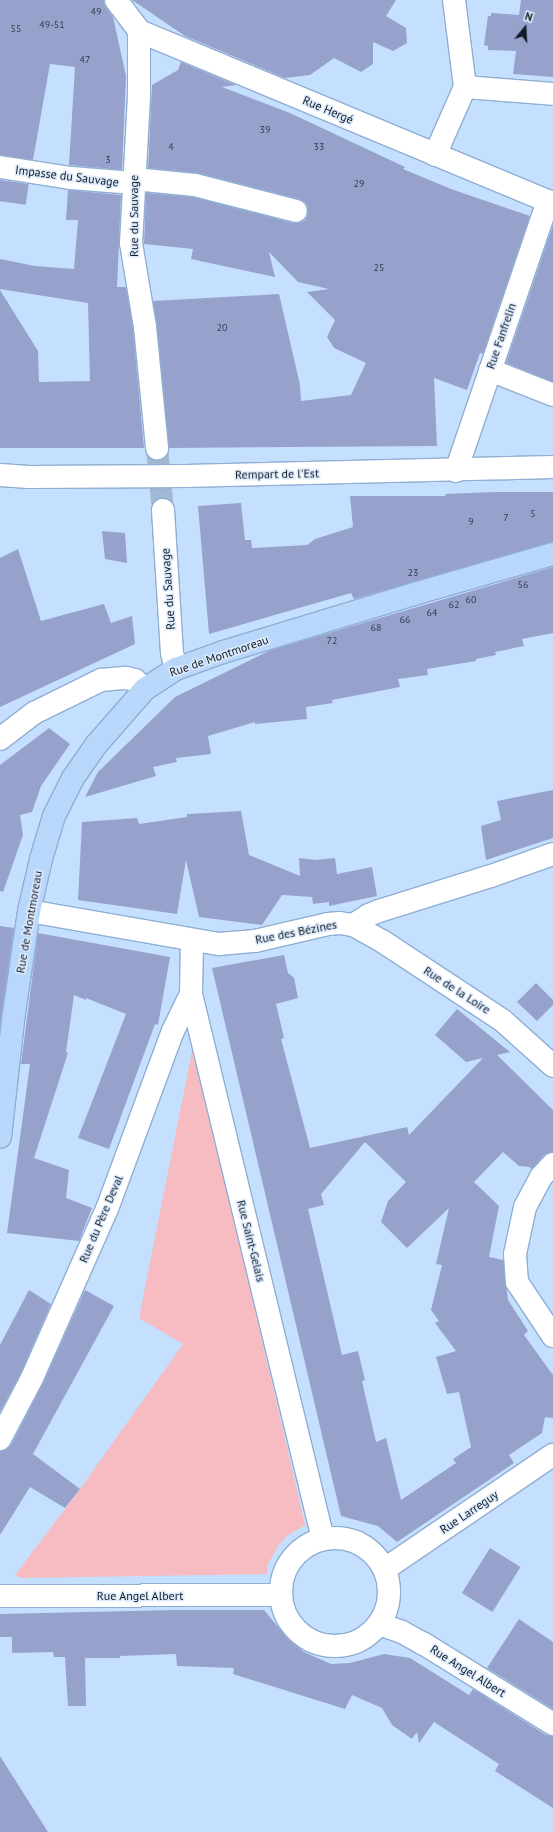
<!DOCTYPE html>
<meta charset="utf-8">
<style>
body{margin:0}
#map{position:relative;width:553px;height:1832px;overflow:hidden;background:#c5dffe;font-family:"PT Sans",sans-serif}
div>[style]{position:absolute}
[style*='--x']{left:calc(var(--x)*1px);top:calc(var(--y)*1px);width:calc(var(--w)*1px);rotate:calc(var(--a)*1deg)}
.green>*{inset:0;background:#f6bcc1}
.building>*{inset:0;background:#97a2cc;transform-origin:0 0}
.minor-tunnel>*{height:22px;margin-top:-11px;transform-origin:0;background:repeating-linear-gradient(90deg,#a1b8d3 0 22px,transparent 0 33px)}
.roads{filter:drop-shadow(1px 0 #8faed3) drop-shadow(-1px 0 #8faed3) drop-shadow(0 1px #8faed3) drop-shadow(0 -1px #8faed3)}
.minor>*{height:22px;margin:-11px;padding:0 11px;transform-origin:11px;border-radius:11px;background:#fff}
.minor>.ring{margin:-11px;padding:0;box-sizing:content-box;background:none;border:22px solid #fff;border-radius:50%}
.major>*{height:22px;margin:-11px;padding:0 11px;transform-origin:11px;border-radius:11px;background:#b9d7fb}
span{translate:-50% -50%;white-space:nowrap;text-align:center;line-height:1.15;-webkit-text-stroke:3px #deebfb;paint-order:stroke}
.number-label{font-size:10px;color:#313d51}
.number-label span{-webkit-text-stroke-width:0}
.street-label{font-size:12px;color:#0f1b28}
.north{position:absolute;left:505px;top:8px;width:40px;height:40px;-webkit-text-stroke:3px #deebfb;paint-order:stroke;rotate:18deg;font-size:11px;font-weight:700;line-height:16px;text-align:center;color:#0f1b28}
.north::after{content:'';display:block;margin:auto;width:14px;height:18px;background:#0f1b28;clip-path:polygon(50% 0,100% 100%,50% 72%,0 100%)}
</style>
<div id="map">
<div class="green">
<div style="clip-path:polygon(192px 1051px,195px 1052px,305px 1525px,287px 1536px,278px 1546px,267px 1566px,267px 1574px,21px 1578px,15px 1575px,80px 1489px,183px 1344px,139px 1318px)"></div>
</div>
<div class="building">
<div style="clip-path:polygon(0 0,104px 0,106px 7px,113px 17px,126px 76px,122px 170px,69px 165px,75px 67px,50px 64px,33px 160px,0 155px)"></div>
<div style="clip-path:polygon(132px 0,396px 0,386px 16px,406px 28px,407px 43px,393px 51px,373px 42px,373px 64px,361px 72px,334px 58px,310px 75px,285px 78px,185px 36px)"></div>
<div style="clip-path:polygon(521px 0,553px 0,553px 77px,513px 74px,516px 51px,488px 50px,488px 46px,484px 45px,488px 16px,491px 16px,491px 13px,519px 15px)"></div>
<div style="clip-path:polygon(181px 62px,236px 85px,222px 87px,290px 113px,405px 167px,403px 169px,451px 189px,530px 216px,483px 354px,480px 353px,467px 390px,434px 378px,437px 446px,169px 448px,157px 326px,153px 301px,279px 294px,300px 385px,301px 401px,351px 395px,366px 363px,334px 348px,327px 337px,335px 320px,307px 292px,329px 289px,298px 282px,269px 252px,275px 277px,191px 259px,193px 249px,144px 244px,146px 193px,193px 197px,293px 223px,299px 223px,305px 220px,308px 214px,308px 208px,305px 202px,299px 199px,198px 173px,148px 168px,152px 85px,178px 70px)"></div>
<div style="left:0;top:180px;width:29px;height:21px;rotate:8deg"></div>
<div style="clip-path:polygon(68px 190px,121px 195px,117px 287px,126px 287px,133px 329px,144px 448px,0 448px,0 290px,38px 351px,39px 382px,90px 381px,88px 303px,0 289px,0 259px,35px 266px,74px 269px,78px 220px,66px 220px)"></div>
<div style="clip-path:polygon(553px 225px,553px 382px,506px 363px)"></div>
<div style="clip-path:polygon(495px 492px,553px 492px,553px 542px,354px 599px,351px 593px,209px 634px,198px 506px,241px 503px,245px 540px,251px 540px,252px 548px,307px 545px,315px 539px,353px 527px,350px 496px,446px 496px,445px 494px)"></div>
<div style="clip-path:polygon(102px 531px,125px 533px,127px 563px,105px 559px)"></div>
<div style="clip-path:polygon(18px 549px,41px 621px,104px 604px,111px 623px,132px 616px,135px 644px,0 707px,0 558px)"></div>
<div style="clip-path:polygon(553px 567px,553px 633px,522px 639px,524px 646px,495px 652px,496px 655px,476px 659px,476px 661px,427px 669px,428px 675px,398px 679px,400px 687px,332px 700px,333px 703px,306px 707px,307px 719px,255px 724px,255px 722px,208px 736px,211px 754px,176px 758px,177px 762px,153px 767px,156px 776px,85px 797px,98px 772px,175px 697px,271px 650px)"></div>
<div style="clip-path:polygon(49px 728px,70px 744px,41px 786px,32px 812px,20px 815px,23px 835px,3px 892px,0 891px,0 765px)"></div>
<div style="clip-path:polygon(553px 790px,553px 838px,486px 860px,481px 826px,501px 820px,497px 801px)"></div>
<div style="clip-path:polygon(241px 811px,249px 855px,300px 876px,299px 858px,315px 860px,335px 858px,337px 874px,372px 867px,377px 896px,329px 906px,329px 902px,313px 904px,312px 897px,282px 895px,262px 925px,199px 917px,186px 860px,177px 914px,78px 900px,82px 822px,137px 818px,139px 824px,187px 817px,187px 814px)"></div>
<div style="clip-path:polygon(0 926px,14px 928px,0 1026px)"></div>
<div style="clip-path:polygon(38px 933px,170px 957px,158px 1025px,155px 1024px,109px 1149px,78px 1138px,126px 1014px,86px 998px,86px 1000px,74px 995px,66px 1052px,68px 1053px,34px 1158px,69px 1170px,66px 1198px,92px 1208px,79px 1241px,7px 1233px,30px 1064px,21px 1064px)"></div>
<div style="clip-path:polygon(evenodd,284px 955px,288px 973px,294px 978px,298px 998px,276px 1004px,284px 1038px,281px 1039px,310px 1148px,407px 1127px,409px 1135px,483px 1058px,466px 1062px,435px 1035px,457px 1009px,510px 1052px,497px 1055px,553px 1110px,553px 1152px,544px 1155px,532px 1169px,529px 1167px,519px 1166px,503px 1152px,474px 1182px,499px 1206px,489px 1257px,503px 1260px,508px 1300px,528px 1331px,524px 1335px,553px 1375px,553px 1418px,545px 1417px,542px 1433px,509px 1455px,514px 1463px,397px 1542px,378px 1526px,341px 1516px,212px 968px,284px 955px,365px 1142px,406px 1182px,388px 1201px,381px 1222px,407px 1248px,449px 1208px,436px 1264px,442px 1265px,431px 1310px,439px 1321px,435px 1323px,456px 1351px,436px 1357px,447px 1394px,459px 1392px,471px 1447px,453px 1459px,456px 1463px,401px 1500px,386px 1438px,376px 1442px,362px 1381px,365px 1380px,358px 1351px,342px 1355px,308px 1209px,324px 1205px,321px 1194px,365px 1142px)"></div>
<div style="clip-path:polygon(536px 983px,553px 1000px,553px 1005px,537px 1021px,517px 1002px)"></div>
<div style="clip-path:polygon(29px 1290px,51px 1304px,21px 1373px,0 1412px,0 1345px)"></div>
<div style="clip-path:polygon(85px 1290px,114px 1306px,33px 1454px,80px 1489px,65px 1508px,30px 1487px,0 1535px,0 1451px,6px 1450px,11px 1445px,43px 1383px)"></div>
<div style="left:490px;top:1548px;width:36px;height:53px;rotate:32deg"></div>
<div style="clip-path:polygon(174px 1610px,264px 1610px,288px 1639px,304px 1652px,331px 1664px,350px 1663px,384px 1654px,410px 1658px,469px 1695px,473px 1689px,546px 1735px,553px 1736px,553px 1808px,495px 1771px,499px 1764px,434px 1722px,419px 1743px,417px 1732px,412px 1739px,392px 1725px,382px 1708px,352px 1695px,345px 1709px,233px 1674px,234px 1668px,177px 1666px,176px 1654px,120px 1656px,120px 1658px,85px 1658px,86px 1706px,68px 1706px,65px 1657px,54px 1657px,53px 1652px,12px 1653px,12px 1637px,0 1637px,0 1614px)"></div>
<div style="clip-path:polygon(519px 1619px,553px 1642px,553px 1709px,487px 1668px)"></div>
<div style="clip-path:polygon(0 1756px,48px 1832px,0 1832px)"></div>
</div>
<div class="minor-tunnel">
<div style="--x:157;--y:448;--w:62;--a:84.5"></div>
</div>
<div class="roads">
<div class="minor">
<div style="--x:116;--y:0;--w:39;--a:53"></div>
<div style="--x:139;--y:31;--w:448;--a:22.6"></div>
<div style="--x:139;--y:31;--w:65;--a:90"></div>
<div style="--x:139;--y:96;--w:147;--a:93.1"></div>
<div style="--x:131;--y:243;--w:85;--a:80.5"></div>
<div style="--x:145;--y:327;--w:122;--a:84.3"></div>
<div style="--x:465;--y:87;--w:88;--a:4.5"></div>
<div style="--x:435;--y:155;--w:74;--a:-66.2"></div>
<div style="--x:465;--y:87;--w:88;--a:-97.2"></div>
<div style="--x:0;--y:167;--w:72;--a:8.8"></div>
<div style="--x:71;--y:178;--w:63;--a:4.5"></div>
<div style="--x:134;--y:179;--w:61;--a:5.6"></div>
<div style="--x:195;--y:185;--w:104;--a:14.4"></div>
<div style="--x:490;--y:370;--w:68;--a:21.6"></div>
<div style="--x:456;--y:471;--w:285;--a:-71.2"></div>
<div style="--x:0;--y:475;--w:29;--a:4"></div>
<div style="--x:29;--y:477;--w:157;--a:-0.4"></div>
<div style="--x:186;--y:476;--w:367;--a:-1.4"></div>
<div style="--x:163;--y:510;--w:143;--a:86.4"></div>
<div style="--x:172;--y:653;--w:16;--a:76"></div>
<div style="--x:0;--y:739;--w:43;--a:-37.4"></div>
<div style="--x:34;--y:713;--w:75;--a:-26.2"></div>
<div style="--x:101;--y:680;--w:25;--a:-5"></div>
<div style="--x:126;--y:678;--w:9;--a:13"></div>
<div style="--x:135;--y:680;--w:13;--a:42"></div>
<div style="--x:29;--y:911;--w:193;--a:9.9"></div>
<div style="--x:219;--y:944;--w:36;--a:-5"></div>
<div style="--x:255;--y:941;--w:75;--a:-13.1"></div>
<div style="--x:328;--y:924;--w:12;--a:-5"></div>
<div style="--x:340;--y:923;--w:13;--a:9"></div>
<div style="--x:353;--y:925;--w:33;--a:29"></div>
<div style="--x:382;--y:941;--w:144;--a:33.4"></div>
<div style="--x:502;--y:1020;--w:69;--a:42"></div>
<div style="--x:353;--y:925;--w:19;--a:-32"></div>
<div style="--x:369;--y:915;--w:11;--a:-22"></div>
<div style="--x:379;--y:911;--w:117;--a:-17.4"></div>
<div style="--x:491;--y:876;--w:66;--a:-19.5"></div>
<div style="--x:192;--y:941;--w:53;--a:91.1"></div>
<div style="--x:191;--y:994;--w:561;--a:76.39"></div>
<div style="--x:553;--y:1164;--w:18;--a:133"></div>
<div style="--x:541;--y:1177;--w:34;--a:118"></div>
<div style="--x:525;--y:1207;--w:48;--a:102"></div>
<div style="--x:515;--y:1254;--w:28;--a:86"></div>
<div style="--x:517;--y:1282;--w:65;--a:56.3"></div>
<div style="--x:0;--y:1439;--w:69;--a:-62.3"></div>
<div style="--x:32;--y:1378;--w:185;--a:-66.1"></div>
<div style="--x:107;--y:1209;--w:190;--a:-69.7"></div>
<div style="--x:173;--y:1031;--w:41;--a:-64.1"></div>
<div class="ring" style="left:281px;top:1538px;width:86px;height:86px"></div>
<div style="--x:385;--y:1569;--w:203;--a:-34.2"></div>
<div style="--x:0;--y:1596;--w:281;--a:-0.2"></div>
<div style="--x:379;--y:1624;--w:24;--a:19"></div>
<div style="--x:402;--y:1632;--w:25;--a:29"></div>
<div style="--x:424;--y:1644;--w:152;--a:31.8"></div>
</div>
<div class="major">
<div style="--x:0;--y:1137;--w:125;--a:-83.6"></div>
<div style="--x:14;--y:1013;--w:103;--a:-81.6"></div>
<div style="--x:29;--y:911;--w:53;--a:-77"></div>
<div style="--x:41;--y:859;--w:45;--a:-73.2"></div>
<div style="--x:54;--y:816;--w:42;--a:-63.4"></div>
<div style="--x:73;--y:778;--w:40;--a:-55.1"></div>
<div style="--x:96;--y:745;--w:74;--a:-48.8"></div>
<div style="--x:145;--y:689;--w:37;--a:-33"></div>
<div style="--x:176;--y:669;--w:50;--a:-19.9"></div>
<div style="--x:223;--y:652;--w:200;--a:-16.9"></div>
<div style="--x:414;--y:594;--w:145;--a:-16.1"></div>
</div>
</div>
<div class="number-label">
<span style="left:96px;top:12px">49</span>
<span style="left:52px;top:25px">49-51</span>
<span style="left:16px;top:29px">55</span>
<span style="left:85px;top:60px">47</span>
<span style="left:265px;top:130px">39</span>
<span style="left:171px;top:147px">4</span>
<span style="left:319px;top:147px">33</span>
<span style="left:108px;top:160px">3</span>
<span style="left:359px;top:184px">29</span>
<span style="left:379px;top:268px">25</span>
<span style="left:222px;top:328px">20</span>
<span style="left:533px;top:514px">5</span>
<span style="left:506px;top:518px">7</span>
<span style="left:471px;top:522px">9</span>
<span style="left:413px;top:573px">23</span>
<span style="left:523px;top:585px">56</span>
<span style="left:471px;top:600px">60</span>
<span style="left:454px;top:605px">62</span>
<span style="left:432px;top:613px">64</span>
<span style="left:405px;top:620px">66</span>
<span style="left:376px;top:628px">68</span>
<span style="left:332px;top:641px">72</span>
</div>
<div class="street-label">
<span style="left:328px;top:110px;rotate:23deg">Rue Hergé</span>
<span style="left:67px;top:176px;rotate:7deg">Impasse du Sauvage</span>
<span style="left:134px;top:216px;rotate:-90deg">Rue du Sauvage</span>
<span style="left:501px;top:336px;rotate:-71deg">Rue Fanfrelin</span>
<span style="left:277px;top:474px;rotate:-1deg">Rempart de l'Est</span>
<span style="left:168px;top:589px;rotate:-94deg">Rue du Sauvage</span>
<span style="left:219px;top:656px;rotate:-19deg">Rue de Montmoreau</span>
<span style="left:29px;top:922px;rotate:-80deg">Rue de Montmoreau</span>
<span style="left:296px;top:932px;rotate:-11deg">Rue des Bézines</span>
<span style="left:457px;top:990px;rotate:33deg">Rue de la Loire</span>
<span style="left:101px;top:1219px;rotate:-67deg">Rue du Père Deval</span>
<span style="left:251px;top:1241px;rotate:76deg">Rue Saint-Gelais</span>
<span style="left:469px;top:1512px;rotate:-34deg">Rue Larreguy</span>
<span style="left:140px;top:1596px">Rue Angel Albert</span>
<span style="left:468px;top:1671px;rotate:32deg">Rue Angel Albert</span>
</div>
<div class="north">N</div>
</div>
